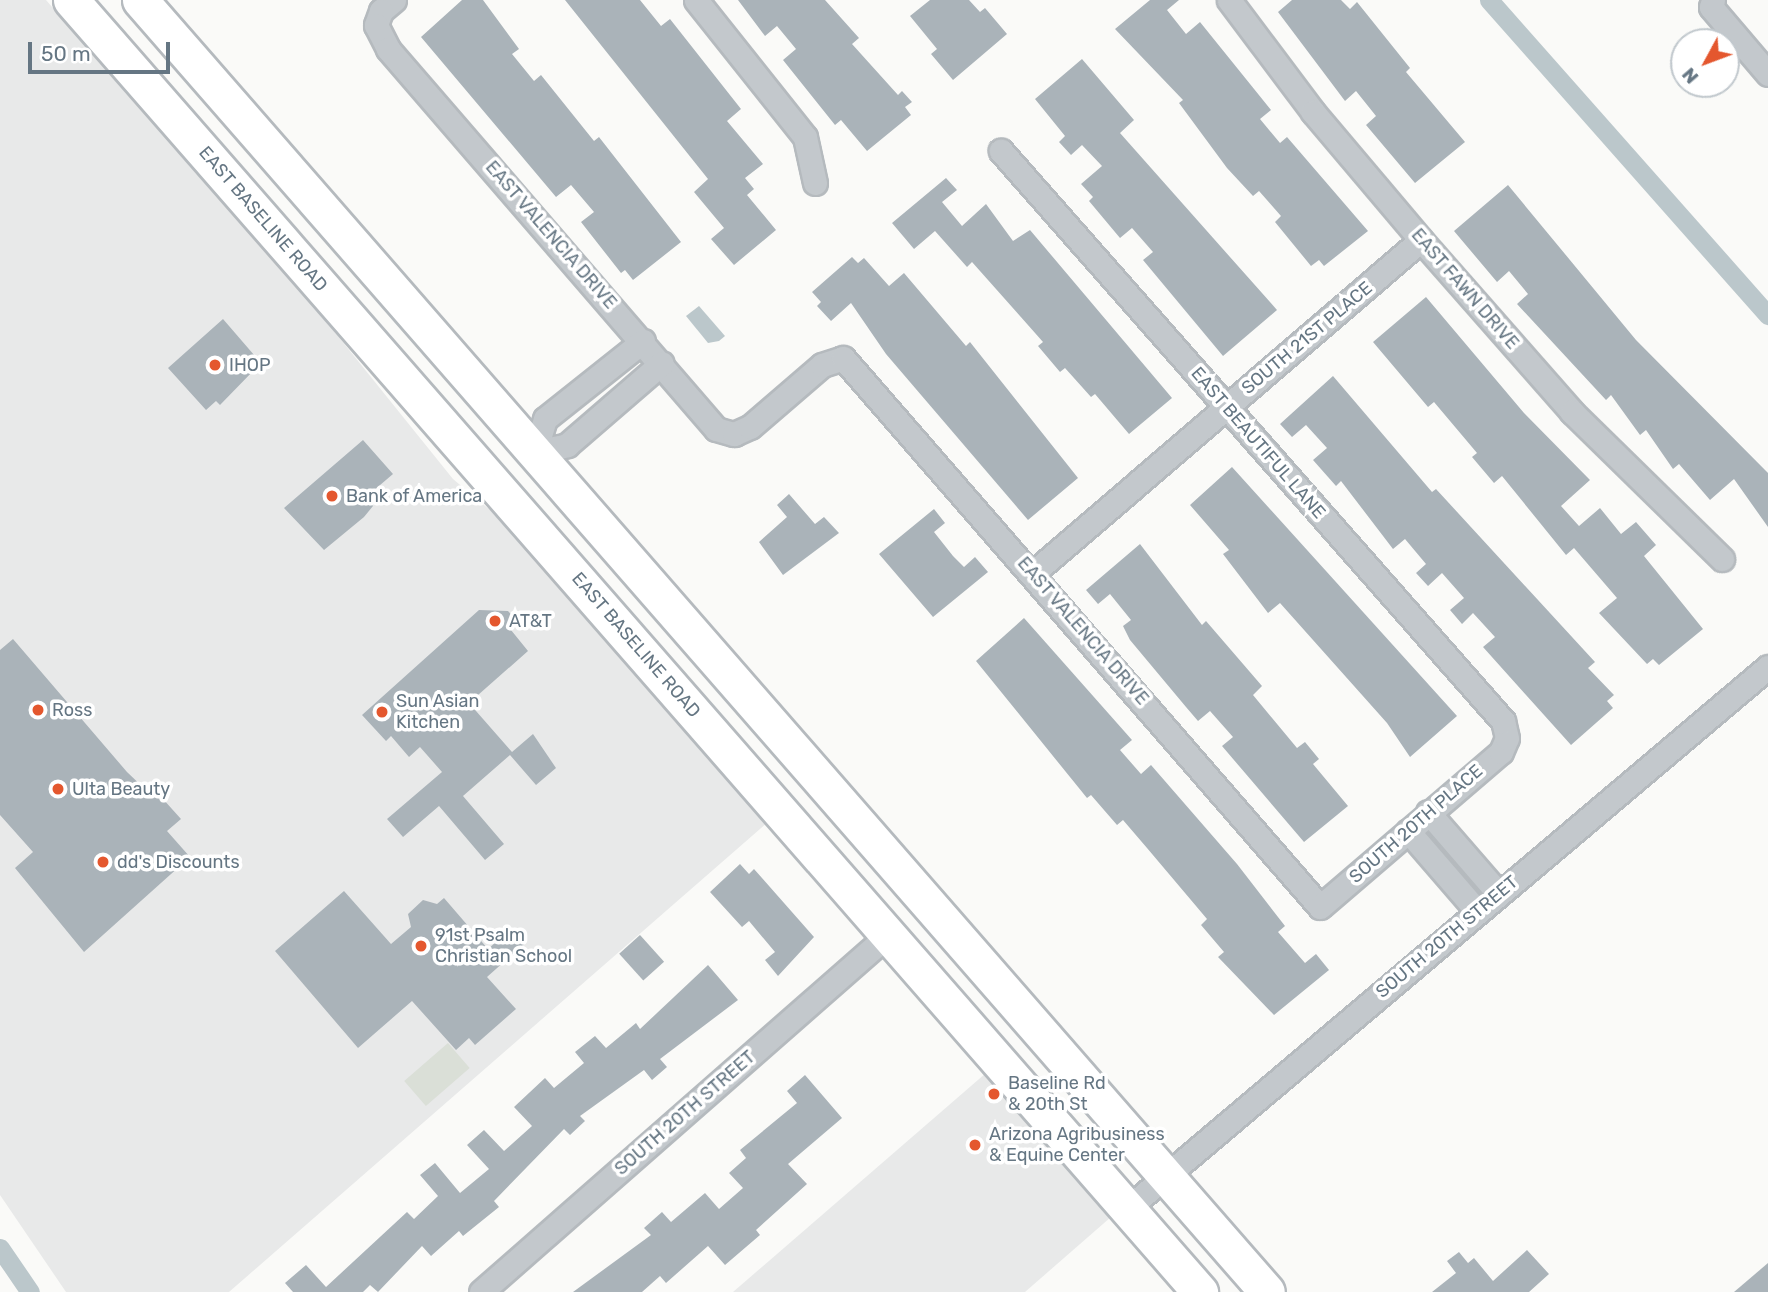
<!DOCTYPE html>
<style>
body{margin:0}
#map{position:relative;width:1768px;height:1292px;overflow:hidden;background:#fafaf8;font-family:Rubik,sans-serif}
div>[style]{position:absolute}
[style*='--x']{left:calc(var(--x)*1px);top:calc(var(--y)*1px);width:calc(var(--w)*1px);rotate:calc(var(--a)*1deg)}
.built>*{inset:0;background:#e8e9e9}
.green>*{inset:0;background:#dadfd7;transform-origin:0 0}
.water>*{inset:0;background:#bbc7cb}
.canal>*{height:19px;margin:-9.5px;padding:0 9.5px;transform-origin:9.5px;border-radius:9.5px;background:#bbc7cb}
.building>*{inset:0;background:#aab3b9;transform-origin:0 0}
.roads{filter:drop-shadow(2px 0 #b5babe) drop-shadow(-2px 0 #b5babe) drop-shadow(0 2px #b5babe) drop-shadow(0 -2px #b5babe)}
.minor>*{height:23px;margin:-11.5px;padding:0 11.5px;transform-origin:11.5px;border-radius:11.5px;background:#c3c8cc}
.primary>*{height:35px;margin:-17.5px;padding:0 17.5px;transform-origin:17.5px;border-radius:17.5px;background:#fff}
.dots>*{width:19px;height:19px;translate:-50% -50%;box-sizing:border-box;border:4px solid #fff;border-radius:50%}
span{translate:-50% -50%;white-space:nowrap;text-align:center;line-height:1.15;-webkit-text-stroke:7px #fff;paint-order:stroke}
.street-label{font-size:18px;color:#657683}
.poi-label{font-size:18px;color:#657683}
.left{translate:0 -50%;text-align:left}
.north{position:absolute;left:1670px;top:28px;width:70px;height:70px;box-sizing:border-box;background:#fff;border:2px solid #c1c8cd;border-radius:50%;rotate:229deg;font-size:19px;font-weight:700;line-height:28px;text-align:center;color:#657683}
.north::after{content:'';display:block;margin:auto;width:24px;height:32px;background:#e4572e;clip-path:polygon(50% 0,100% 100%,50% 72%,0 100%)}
.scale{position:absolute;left:28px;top:42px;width:142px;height:32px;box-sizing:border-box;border:4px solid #657683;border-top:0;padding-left:9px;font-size:21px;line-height:24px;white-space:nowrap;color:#657683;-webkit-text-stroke:5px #fff;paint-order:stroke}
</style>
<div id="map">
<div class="built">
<div style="clip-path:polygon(0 0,46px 0,321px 315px,453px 479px,503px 521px,768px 822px,229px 1292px,66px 1292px,0 1195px)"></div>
<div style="clip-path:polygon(986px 1073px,1111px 1217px,1025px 1292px,733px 1292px)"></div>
</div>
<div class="green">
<div style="left:448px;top:1043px;width:33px;height:58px;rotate:49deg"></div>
</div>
<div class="water">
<div style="clip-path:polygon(699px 306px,725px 336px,719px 341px,708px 343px,686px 316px)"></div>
</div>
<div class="canal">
<div style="--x:1489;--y:0;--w:421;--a:48.5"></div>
<div style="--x:0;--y:1248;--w:53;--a:55.7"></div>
</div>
<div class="building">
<div style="clip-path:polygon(462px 0,483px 0,519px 49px,512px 54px,534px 81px,541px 75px,594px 141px,599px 137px,681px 242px,633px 280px,625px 270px,621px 273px,581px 222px,594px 212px,571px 185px,556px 197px,421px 37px)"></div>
<div style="clip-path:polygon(565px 0,640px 0,661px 26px,670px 19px,741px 109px,727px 121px,763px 164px,745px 178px,754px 189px,747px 195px,776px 230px,734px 265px,711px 239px,724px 228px,694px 192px,708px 179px)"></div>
<div style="clip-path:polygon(738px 0,825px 0,859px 38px,852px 44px,898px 95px,902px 91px,912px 102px,905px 107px,911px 115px,867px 151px,841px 120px,835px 125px,783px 60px,796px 49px,777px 26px,765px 36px)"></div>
<div style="clip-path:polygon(930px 0,969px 0,980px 12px,985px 8px,1007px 34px,953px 80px,931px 54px,937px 49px,910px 16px)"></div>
<div style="clip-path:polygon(1150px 0,1179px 0,1167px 10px,1186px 34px,1200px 22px,1271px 110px,1260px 119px,1280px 143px,1287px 137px,1368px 231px,1324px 266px,1319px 260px,1311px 266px,1275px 222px,1281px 216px,1259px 191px,1253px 196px,1227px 168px,1179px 103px,1183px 100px,1115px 29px)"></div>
<div style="clip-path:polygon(1292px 0,1341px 0,1350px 9px,1357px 2px,1410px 68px,1406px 72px,1465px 142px,1415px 183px,1366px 125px,1376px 116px,1356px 91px,1345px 101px,1278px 12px)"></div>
<div style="clip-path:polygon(1082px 59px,1134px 120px,1120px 133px,1277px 310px,1223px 356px,1143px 260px,1153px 252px,1132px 228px,1120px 238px,1089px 201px,1093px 197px,1081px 184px,1102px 166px,1082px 145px,1071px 155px,1059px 142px,1065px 136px,1035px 99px)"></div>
<div style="clip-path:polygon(946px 178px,957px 190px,942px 202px,962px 226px,986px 204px,1013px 241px,1030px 230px,1172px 398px,1129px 434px,1095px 394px,1091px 397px,1065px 368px,1060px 372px,1038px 346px,1043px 342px,972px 262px,967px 267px,935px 231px,914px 249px,892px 223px)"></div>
<div style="clip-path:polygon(1508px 185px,1636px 340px,1768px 473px,1768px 527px,1734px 479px,1710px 500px,1679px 464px,1673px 469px,1646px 430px,1640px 435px,1611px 395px,1606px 400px,1517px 304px,1528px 294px,1509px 271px,1497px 282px,1454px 231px)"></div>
<div style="clip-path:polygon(852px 257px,858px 263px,864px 258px,889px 286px,904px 273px,966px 346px,970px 342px,1078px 478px,1028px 520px,886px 354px,851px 303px,831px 321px,817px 306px,821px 302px,812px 292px)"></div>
<div style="clip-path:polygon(1426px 297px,1524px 413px,1590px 480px,1561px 506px,1579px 526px,1600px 508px,1621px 534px,1636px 522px,1656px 545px,1644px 556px,1703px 629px,1659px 665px,1653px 659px,1647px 664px,1599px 613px,1617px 598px,1574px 548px,1566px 555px,1502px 476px,1494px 483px,1472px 457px,1477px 453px,1434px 402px,1428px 407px,1373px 342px)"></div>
<div style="clip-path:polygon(223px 319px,261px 363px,220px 405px,216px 401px,206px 410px,168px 368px)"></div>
<div style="clip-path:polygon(1333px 376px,1432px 492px,1436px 489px,1595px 662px,1588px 668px,1614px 695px,1607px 701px,1613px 708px,1571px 745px,1483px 647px,1495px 637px,1473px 613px,1462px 624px,1450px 610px,1464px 598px,1442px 573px,1428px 586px,1416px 573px,1426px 564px,1405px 539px,1393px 549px,1341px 481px,1336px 486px,1313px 460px,1327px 448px,1306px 425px,1292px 437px,1280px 424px)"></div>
<div style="clip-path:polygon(363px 440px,393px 474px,366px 497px,373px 506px,364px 517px,324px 550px,284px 508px)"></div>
<div style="clip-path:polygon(1232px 467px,1457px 716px,1410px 757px,1387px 723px,1280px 603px,1268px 613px,1223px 554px,1229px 550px,1190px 505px)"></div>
<div style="clip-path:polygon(789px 494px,815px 524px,824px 517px,839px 533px,783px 575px,759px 542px,787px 517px,777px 505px)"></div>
<div style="clip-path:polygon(934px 509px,945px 523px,934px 532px,953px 556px,964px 567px,975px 557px,988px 572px,933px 617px,879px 554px)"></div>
<div style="clip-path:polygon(1140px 544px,1202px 625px,1206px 621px,1262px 686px,1253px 695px,1297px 748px,1305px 742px,1319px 759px,1313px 764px,1348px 806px,1304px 842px,1222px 746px,1233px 737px,1210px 711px,1198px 721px,1186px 707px,1130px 640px,1123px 626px,1131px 620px,1110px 594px,1098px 604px,1086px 590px)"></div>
<div style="clip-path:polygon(479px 610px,508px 611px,519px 623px,511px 630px,528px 651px,469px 703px,512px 752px,533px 734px,556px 768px,536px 785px,510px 755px,463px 796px,504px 844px,485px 860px,439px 806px,403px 837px,387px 819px,442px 772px,420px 747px,409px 757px,391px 736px,386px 741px,362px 715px)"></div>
<div style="clip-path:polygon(1024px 618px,1132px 740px,1120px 750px,1141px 774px,1151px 765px,1237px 864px,1285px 926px,1278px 932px,1305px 963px,1316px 954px,1329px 970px,1274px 1015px,1218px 957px,1224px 952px,1201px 925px,1207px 919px,1147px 848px,1123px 820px,1117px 825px,1091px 795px,1087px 798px,976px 661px)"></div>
<div style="clip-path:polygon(13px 639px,127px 772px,149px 793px,154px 789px,181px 819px,167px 831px,190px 857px,84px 952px,15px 868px,33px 852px,0 815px,0 650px)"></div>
<div style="clip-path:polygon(740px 864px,749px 874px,754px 869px,814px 937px,778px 976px,765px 960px,775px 952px,749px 921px,742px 927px,710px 892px)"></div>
<div style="clip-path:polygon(344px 891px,391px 944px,411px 927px,408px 914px,423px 900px,437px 904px,444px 898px,488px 949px,511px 929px,524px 944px,487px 977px,516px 1009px,475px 1045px,469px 1038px,456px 1050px,412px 1001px,358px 1048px,275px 951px)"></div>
<div style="left:640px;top:935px;width:36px;height:28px;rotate:48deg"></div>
<div style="clip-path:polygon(708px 965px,738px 1000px,660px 1059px,667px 1067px,652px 1080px,644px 1070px,580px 1116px,585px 1121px,570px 1135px,564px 1129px,494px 1201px,499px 1207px,463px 1236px,459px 1231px,431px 1256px,422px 1246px,378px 1292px,370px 1285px,363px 1292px,293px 1292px,285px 1283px,306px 1265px,326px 1287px,407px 1212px,414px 1219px,438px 1196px,420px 1175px,435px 1163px,460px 1193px,489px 1169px,467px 1145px,484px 1130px,504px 1151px,532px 1126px,514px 1107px,545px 1078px,554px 1088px,584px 1063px,575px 1052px,595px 1036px,606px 1048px,636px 1023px,640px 1029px)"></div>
<div style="clip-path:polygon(805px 1075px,842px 1118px,788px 1164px,807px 1184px,756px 1230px,760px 1235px,725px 1265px,708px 1246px,666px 1283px,660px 1276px,642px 1292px,573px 1292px,651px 1235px,644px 1228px,662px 1212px,671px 1222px,705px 1193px,719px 1209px,743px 1188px,729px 1173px,746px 1158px,740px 1150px,797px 1103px,787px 1091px)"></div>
<div style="clip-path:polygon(1527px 1250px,1549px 1274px,1529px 1292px,1432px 1292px,1456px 1273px,1447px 1261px,1459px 1252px,1468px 1263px,1474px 1258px,1493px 1281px)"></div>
<div style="clip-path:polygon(1768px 1263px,1768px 1292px,1734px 1292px)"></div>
</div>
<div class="roads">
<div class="minor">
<div style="--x:394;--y:0;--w:17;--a:140"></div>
<div style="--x:381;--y:11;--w:15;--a:110"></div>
<div style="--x:376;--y:25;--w:27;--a:63"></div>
<div style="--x:388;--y:49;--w:502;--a:49.2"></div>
<div style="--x:716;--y:429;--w:19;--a:16"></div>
<div style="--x:734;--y:434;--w:17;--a:-24"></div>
<div style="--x:750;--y:427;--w:95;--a:-40.7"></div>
<div style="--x:822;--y:365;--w:22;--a:-18"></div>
<div style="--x:843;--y:358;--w:727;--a:49.01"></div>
<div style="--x:1320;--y:907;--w:238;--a:-40.6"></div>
<div style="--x:1501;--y:752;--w:15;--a:-67"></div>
<div style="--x:1507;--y:738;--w:17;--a:-103"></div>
<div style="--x:1503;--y:721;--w:760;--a:-131.37"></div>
<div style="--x:696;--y:0;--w:175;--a:51.5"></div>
<div style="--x:805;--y:137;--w:47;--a:77.7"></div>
<div style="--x:1229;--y:0;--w:140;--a:53.1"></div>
<div style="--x:1313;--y:112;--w:167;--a:49.8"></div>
<div style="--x:1421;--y:240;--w:229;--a:48.7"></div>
<div style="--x:1572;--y:412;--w:210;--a:44.4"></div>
<div style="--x:1713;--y:0;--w:7;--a:106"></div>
<div style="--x:1711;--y:7;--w:88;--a:49.6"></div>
<div style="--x:643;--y:341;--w:125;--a:141.5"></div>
<div style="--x:545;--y:419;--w:34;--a:107"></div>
<div style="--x:535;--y:452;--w:33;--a:-12"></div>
<div style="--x:567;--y:445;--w:125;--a:-40.8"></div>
<div style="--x:1033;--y:573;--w:511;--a:-40.64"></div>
<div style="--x:1428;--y:812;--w:108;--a:49.1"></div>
<div style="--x:1408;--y:831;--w:107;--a:49.2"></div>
<div style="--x:1128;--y:1208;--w:838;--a:-40.21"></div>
<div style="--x:481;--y:1292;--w:543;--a:-41.27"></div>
</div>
<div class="primary">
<div style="--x:71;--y:0;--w:1716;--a:48.85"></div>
<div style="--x:140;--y:0;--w:1714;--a:48.9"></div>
</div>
</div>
<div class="dots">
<div style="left:215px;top:365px;background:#e4572e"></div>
<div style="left:332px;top:496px;background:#e4572e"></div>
<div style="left:495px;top:621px;background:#e4572e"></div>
<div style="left:38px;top:710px;background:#e4572e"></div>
<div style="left:382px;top:712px;background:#e4572e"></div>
<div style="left:58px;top:789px;background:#e4572e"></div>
<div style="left:103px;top:862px;background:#e4572e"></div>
<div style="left:421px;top:946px;background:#e4572e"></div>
<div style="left:994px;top:1094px;background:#e4572e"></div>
<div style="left:975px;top:1145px;background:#e4572e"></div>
</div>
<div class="street-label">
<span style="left:263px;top:219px;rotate:49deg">EAST BASELINE ROAD</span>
<span style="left:551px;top:235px;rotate:49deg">EAST VALENCIA DRIVE</span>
<span style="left:1465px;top:289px;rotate:49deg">EAST FAWN DRIVE</span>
<span style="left:1307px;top:338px;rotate:-40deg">SOUTH 21ST PLACE</span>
<span style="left:1258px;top:443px;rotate:49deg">EAST BEAUTIFUL LANE</span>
<span style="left:1083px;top:631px;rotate:49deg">EAST VALENCIA DRIVE</span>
<span style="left:636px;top:645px;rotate:49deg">EAST BASELINE ROAD</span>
<span style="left:1416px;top:824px;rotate:-41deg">SOUTH 20TH PLACE</span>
<span style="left:1447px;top:937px;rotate:-40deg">SOUTH 20TH STREET</span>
<span style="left:685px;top:1113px;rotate:-41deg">SOUTH 20TH STREET</span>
</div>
<div class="poi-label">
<span class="left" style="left:229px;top:365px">IHOP</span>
<span class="left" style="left:346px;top:496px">Bank of America</span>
<span class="left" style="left:509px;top:621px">AT&amp;T</span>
<span class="left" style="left:396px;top:712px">Sun Asian<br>Kitchen</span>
<span class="left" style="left:52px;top:710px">Ross</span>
<span class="left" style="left:72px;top:789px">Ulta Beauty</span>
<span class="left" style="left:117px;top:862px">dd's Discounts</span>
<span class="left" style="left:435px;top:946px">91st Psalm<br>Christian School</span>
<span class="left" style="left:1008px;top:1094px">Baseline Rd<br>&amp; 20th St</span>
<span class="left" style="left:989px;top:1145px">Arizona Agribusiness<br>&amp; Equine Center</span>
</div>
<div class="north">N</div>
<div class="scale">50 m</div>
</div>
